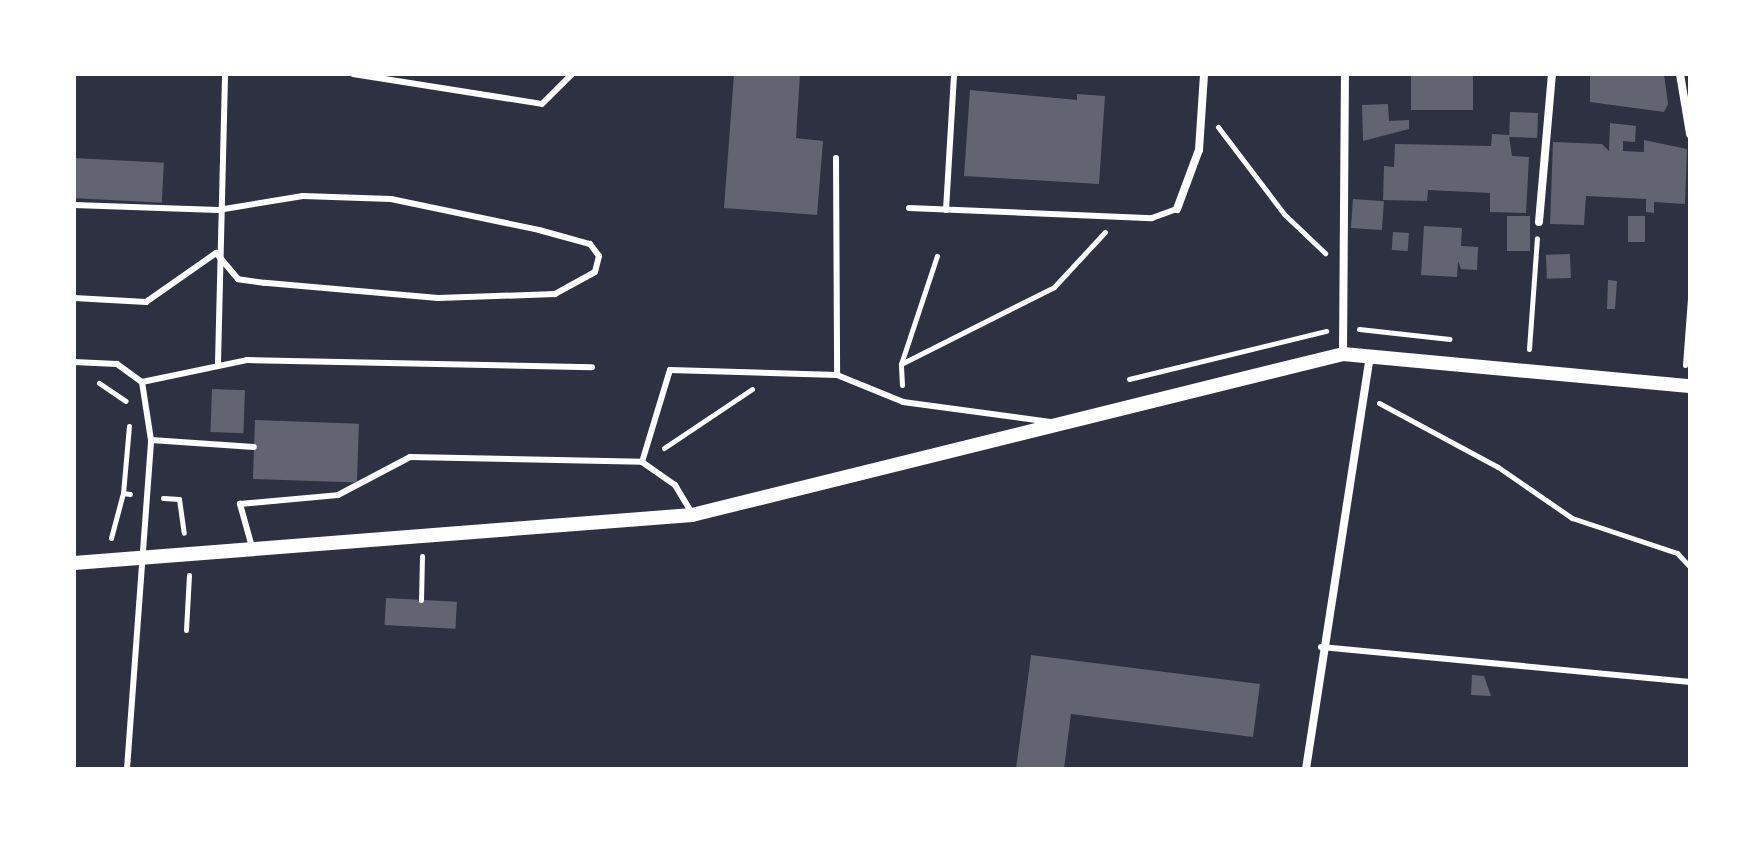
<!DOCTYPE html>
<style>
body{margin:0}
#map{position:relative;width:1764px;height:843px;overflow:hidden;background:#2d3142;font-family:Mulish,sans-serif}
div>[style]{position:absolute}
[style*='--x']{left:calc(var(--x)*1px);top:calc(var(--y)*1px);width:calc(var(--w)*1px);rotate:calc(var(--a)*1deg)}
.building>*{inset:0;background:#626471;transform-origin:0 0}
.path>*{height:5px;margin:-2.5px;padding:0 2.5px;transform-origin:2.5px;border-radius:2.5px;background:#fff}
.service>*{height:6px;margin:-3px;padding:0 3px;transform-origin:3px;border-radius:3px;background:#fff}
.minor>*{height:8px;margin:-4px;padding:0 4px;transform-origin:4px;border-radius:4px;background:#fff}
.tertiary>*{height:14px;margin:-7px;padding:0 7px;transform-origin:7px;border-radius:7px;background:#fff}
span{translate:-50% -50%;white-space:nowrap;text-align:center;line-height:1.15;-webkit-text-stroke:7px #fff;paint-order:stroke}
.frame{position:absolute;inset:0;border:76px solid #fff;pointer-events:none}
</style>
<div id="map">
<div class="building">
<div style="clip-path:polygon(734px 74px,800px 74px,796px 138px,823px 141px,817px 215px,724px 208px)"></div>
<div style="left:1411px;top:74px;width:62px;height:36px"></div>
<div style="clip-path:polygon(1590px 74px,1664px 74px,1668px 104px,1664px 112px,1590px 102px)"></div>
<div style="clip-path:polygon(970px 90px,1077px 100px,1077px 94px,1105px 96px,1099px 184px,964px 176px)"></div>
<div style="clip-path:polygon(1388px 104px,1389px 121px,1409px 120px,1409px 129px,1363px 141px,1362px 105px)"></div>
<div style="left:1510px;top:112px;width:28px;height:25px;rotate:2deg"></div>
<div style="clip-path:polygon(1610px 123px,1636px 126px,1635px 142px,1623px 141px,1623px 151px,1644px 152px,1644px 140px,1687px 149px,1685px 204px,1654px 202px,1654px 213px,1646px 212px,1646px 199px,1586px 196px,1584px 225px,1550px 224px,1553px 142px,1602px 144px,1609px 151px)"></div>
<div style="clip-path:polygon(1492px 134px,1509px 135px,1512px 156px,1529px 157px,1526px 213px,1490px 212px,1490px 193px,1428px 190px,1427px 201px,1383px 200px,1384px 166px,1394px 167px,1395px 144px,1491px 146px)"></div>
<div style="left:74px;top:158px;width:90px;height:40px;rotate:3deg"></div>
<div style="left:1353px;top:199px;width:31px;height:29px;rotate:4deg"></div>
<div style="left:1507px;top:216px;width:23px;height:35px"></div>
<div style="left:1628px;top:216px;width:17px;height:26px"></div>
<div style="clip-path:polygon(1424px 226px,1462px 228px,1461px 246px,1478px 247px,1477px 270px,1461px 269px,1458px 261px,1457px 277px,1421px 275px)"></div>
<div style="left:1393px;top:232px;width:16px;height:18px;rotate:4deg"></div>
<div style="left:1570px;top:254px;width:24px;height:24px;rotate:88deg"></div>
<div style="clip-path:polygon(1608px 280px,1617px 281px,1615px 309px,1607px 309px)"></div>
<div style="left:212px;top:389px;width:33px;height:43px;rotate:2deg"></div>
<div style="left:255px;top:420px;width:104px;height:59px;rotate:2deg"></div>
<div style="left:386px;top:598px;width:71px;height:27px;rotate:3deg"></div>
<div style="clip-path:polygon(1031px 655px,1260px 684px,1253px 737px,1071px 714px,1064px 769px,1016px 769px)"></div>
<div style="clip-path:polygon(1472px 675px,1484px 676px,1491px 696px,1471px 695px)"></div>
</div>
<div class="path">
<div style="--x:1218;--y:127;--w:109;--a:52.8"></div>
<div style="--x:1284;--y:214;--w:57;--a:43.6"></div>
<div style="--x:1359;--y:329;--w:91;--a:6.3"></div>
<div style="--x:1529;--y:349;--w:111;--a:-85.9"></div>
<div style="--x:901;--y:364;--w:171;--a:-26.7"></div>
<div style="--x:1054;--y:287;--w:75;--a:-47.2"></div>
<div style="--x:1685;--y:365;--w:67;--a:-85.7"></div>
<div style="--x:1129;--y:379;--w:203;--a:-13.7"></div>
<div style="--x:99;--y:383;--w:32;--a:34"></div>
<div style="--x:902;--y:385;--w:21;--a:-93"></div>
<div style="--x:901;--y:364;--w:114;--a:-71.6"></div>
<div style="--x:1379;--y:403;--w:135;--a:28.3"></div>
<div style="--x:1498;--y:467;--w:90;--a:34.6"></div>
<div style="--x:1572;--y:518;--w:111;--a:18.4"></div>
<div style="--x:1677;--y:553;--w:19;--a:47"></div>
<div style="--x:129;--y:426;--w:67;--a:95.1"></div>
<div style="--x:123;--y:493;--w:7;--a:8"></div>
<div style="--x:664;--y:448;--w:106;--a:-33.8"></div>
<div style="--x:163;--y:498;--w:16;--a:4"></div>
<div style="--x:179;--y:499;--w:34;--a:82"></div>
<div style="--x:111;--y:538;--w:47;--a:-75.1"></div>
<div style="--x:421;--y:600;--w:44;--a:-88.7"></div>
<div style="--x:186;--y:630;--w:55;--a:-86.9"></div>
</div>
<div class="service">
<div style="--x:353;--y:74;--w:191;--a:9"></div>
<div style="--x:542;--y:104;--w:42;--a:-45"></div>
<div style="--x:836;--y:158;--w:217;--a:89.7"></div>
<div style="--x:74;--y:205;--w:144;--a:2"></div>
<div style="--x:218;--y:210;--w:86;--a:-9.4"></div>
<div style="--x:303;--y:196;--w:88;--a:2"></div>
<div style="--x:391;--y:199;--w:151;--a:11.8"></div>
<div style="--x:539;--y:230;--w:53;--a:15.4"></div>
<div style="--x:590;--y:244;--w:15;--a:53"></div>
<div style="--x:599;--y:256;--w:16;--a:104"></div>
<div style="--x:595;--y:272;--w:46;--a:151.2"></div>
<div style="--x:555;--y:294;--w:117;--a:178"></div>
<div style="--x:438;--y:298;--w:174;--a:-175"></div>
<div style="--x:265;--y:283;--w:27;--a:-172"></div>
<div style="--x:238;--y:279;--w:34;--a:-130"></div>
<div style="--x:216;--y:253;--w:85;--a:145"></div>
<div style="--x:146;--y:302;--w:72;--a:-176.8"></div>
<div style="--x:909;--y:208;--w:243;--a:2.4"></div>
<div style="--x:1152;--y:218;--w:27;--a:-20"></div>
<div style="--x:946;--y:210;--w:136;--a:-86.6"></div>
<div style="--x:74;--y:362;--w:43;--a:2.7"></div>
<div style="--x:117;--y:364;--w:31;--a:36"></div>
<div style="--x:142;--y:382;--w:107;--a:-11.8"></div>
<div style="--x:247;--y:360;--w:345;--a:1.2"></div>
<div style="--x:218;--y:363;--w:289;--a:-88.6"></div>
<div style="--x:151;--y:440;--w:103;--a:3.9"></div>
<div style="--x:642;--y:462;--w:96;--a:-73.1"></div>
<div style="--x:670;--y:370;--w:167;--a:1.7"></div>
<div style="--x:837;--y:375;--w:71;--a:22.2"></div>
<div style="--x:903;--y:402;--w:149;--a:7.7"></div>
<div style="--x:252;--y:547;--w:45;--a:-105.6"></div>
<div style="--x:240;--y:504;--w:98;--a:-5.2"></div>
<div style="--x:338;--y:495;--w:81;--a:-27.8"></div>
<div style="--x:410;--y:457;--w:232;--a:1.2"></div>
<div style="--x:642;--y:462;--w:40;--a:34.9"></div>
<div style="--x:675;--y:485;--w:31;--a:59"></div>
<div style="--x:1321;--y:647;--w:371;--a:5.4"></div>
<div style="--x:127;--y:769;--w:330;--a:-85.8"></div>
<div style="--x:151;--y:440;--w:59;--a:-98.8"></div>
</div>
<div class="minor">
<div style="--x:1680;--y:74;--w:61;--a:80.5"></div>
<div style="--x:1177;--y:209;--w:63;--a:-69.6"></div>
<div style="--x:1199;--y:150;--w:76;--a:-86.2"></div>
<div style="--x:1539;--y:222;--w:149;--a:-85"></div>
<div style="--x:1343;--y:354;--w:280;--a:-89.6"></div>
<div style="--x:1306;--y:769;--w:419;--a:-81.2"></div>
</div>
<div class="tertiary">
<div style="--x:74;--y:563;--w:620;--a:-4.44"></div>
<div style="--x:692;--y:515;--w:671;--a:-13.89"></div>
<div style="--x:1343;--y:354;--w:348;--a:5.3"></div>
</div>
<div class="frame"></div>
</div>
